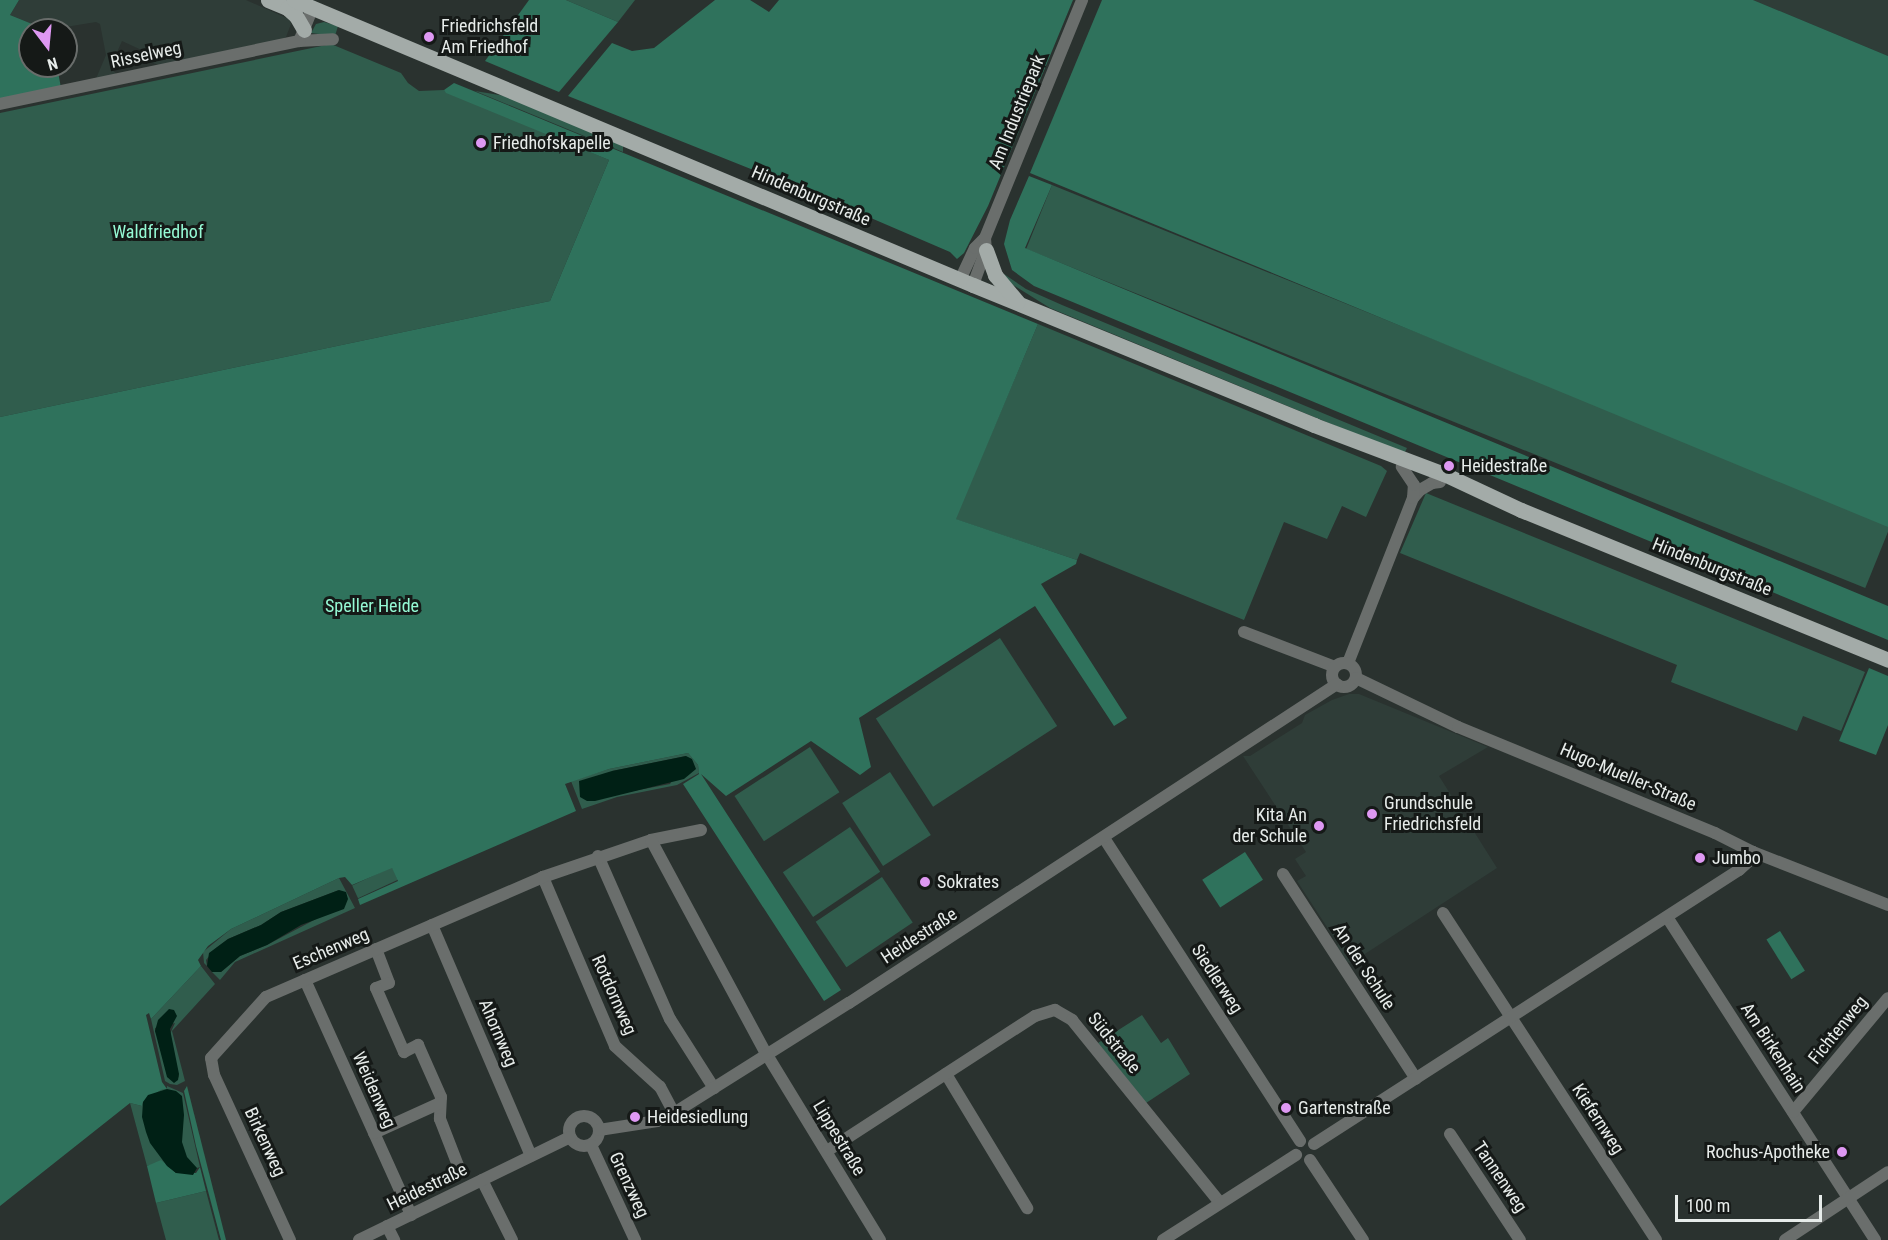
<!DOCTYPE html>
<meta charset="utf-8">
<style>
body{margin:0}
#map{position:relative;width:1888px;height:1240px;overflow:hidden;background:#2a322f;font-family:"Roboto Condensed",sans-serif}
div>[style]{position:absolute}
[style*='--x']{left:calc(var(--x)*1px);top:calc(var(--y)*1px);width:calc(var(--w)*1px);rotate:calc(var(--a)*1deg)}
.built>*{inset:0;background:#2f3d38}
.green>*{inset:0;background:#305d4d;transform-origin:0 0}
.forest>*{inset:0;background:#2f725c;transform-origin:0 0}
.water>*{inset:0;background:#002015}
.minor>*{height:12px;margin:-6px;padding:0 6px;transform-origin:6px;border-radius:6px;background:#6a6e6c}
.minor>.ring{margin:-6px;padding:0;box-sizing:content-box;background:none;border:12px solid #6a6e6c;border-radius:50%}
.major>*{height:15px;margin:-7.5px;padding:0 7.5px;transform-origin:7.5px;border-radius:7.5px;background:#a3aba8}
.dots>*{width:16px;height:16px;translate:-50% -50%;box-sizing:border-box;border:3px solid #151917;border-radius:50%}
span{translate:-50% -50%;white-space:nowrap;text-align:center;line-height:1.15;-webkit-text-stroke:6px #151917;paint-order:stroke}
.poi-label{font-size:18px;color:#e7ecea}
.left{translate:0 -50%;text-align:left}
.right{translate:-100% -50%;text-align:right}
.street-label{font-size:18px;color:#e7ecea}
.park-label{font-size:18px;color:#95f9d4}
.north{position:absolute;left:18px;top:18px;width:60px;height:60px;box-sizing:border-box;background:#151917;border:2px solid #696d6b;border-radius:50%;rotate:164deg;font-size:16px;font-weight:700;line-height:24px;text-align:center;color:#e7ecea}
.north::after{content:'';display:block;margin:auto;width:21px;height:27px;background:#de98f2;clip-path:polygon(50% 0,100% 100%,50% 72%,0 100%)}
.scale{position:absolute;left:1675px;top:1195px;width:147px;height:27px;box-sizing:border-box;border:3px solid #e7ecea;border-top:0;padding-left:8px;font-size:18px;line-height:21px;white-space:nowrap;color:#e7ecea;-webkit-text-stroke:4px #151917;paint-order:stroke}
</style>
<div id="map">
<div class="built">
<div style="clip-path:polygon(19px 0,246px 0,289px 19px,291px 24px,286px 37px,274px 43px,164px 67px,145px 60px,148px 53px,122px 41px,110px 68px,119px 76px,95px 81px,106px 55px,100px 24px,96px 22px,47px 30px,10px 15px)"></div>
<div style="clip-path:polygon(1753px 0,1888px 0,1888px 56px)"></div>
<div style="clip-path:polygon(1349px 694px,1359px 694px,1488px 747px,1439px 776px,1497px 868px,1351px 963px,1344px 962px,1336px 949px,1338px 944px,1297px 881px,1306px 876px,1295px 859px,1306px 852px,1243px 756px,1250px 756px,1302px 723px,1305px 715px,1332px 700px)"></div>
</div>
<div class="green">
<div style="clip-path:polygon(566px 0,635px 0,618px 22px)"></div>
<div style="clip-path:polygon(324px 22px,338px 26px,335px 36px,311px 33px,316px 24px)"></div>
<div style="clip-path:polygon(331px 44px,401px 73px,408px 83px,419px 91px,444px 90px,609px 160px,550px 301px,0 417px,0 113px)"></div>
<div style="clip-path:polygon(475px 91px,511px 97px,623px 146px,623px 152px)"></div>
<div style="left:1052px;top:185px;width:905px;height:69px;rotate:22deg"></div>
<div style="clip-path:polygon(1004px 274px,1026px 289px,1062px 305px,1407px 448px,1404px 454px,1050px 308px,1005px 280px)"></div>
<div style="clip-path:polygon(1038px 324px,1381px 466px,1387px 471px,1366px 517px,1342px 506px,1327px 539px,1284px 522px,1244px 620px,1080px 553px,1077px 560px,955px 519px)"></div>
<div style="clip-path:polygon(1426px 493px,1865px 672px,1841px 731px,1803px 716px,1797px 731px,1671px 682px,1677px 665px,1400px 553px)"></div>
<div style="left:1000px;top:638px;width:105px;height:148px;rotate:57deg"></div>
<div style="left:810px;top:747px;width:54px;height:90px;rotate:57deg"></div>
<div style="clip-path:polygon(evenodd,688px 753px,698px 765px,699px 773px,677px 785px,617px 797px,582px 809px,571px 781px,609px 769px,688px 753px,686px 756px,670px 784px,628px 792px,612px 771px,686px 756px)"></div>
<div style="left:890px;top:772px;width:75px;height:57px;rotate:57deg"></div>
<div style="left:850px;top:827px;width:54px;height:81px;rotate:56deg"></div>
<div style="left:392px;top:867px;width:14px;height:44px;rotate:65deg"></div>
<div style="left:882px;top:877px;width:55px;height:80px;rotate:56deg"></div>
<div style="clip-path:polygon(339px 878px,355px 908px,235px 962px,220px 980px,212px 972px,221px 972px,240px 956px,267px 945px,316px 919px,339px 890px,281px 912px,261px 925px,228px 939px,216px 948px,206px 960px,207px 966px,204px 963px,203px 952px,231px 929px)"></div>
<div style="clip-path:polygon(evenodd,201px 966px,215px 984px,172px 1031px,185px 1081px,177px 1085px,170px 1084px,165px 1081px,151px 1019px,201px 966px,175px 1023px,170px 1034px,179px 1078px,155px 1031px,155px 1028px,175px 1023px)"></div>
<div style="clip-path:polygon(1142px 1015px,1161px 1043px,1168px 1038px,1190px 1074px,1146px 1103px,1098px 1043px)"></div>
<div style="clip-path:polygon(167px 1086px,183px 1093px,200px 1167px,197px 1168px,158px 1163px,147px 1166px,130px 1103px,142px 1106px,143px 1102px,161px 1090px,167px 1089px)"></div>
<div style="clip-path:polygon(206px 1191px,219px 1240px,166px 1240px,156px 1203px)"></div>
</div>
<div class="forest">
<div style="clip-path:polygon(0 0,19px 0,10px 15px,47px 30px,30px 30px,30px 66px,57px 66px,61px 88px,0 101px)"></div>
<div style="clip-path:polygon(529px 0,566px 0,618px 22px,559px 92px,485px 61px)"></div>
<div style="clip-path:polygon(715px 0,750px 0,769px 12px,779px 0,1073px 0,988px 206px,964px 253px,957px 259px,950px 252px,836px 203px,568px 96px,612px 43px,632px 51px,654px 48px)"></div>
<div style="clip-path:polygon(1102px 0,1753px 0,1888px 56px,1888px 527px,1030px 173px)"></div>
<div style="clip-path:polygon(454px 83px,1038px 324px,956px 519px,1077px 560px,1076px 564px,1041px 584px,1127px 718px,1114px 726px,1035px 606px,859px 718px,871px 767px,860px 775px,811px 741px,726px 796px,701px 774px,841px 990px,824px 1001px,683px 784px,699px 774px,698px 765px,688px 753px,609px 769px,565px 784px,576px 811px,360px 905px,358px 899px,398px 881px,392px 868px,352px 885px,345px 877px,339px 878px,231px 929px,208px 946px,198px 960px,201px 966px,151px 1019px,149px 1013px,146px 1015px,162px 1082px,167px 1089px,161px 1090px,143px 1102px,142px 1106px,130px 1103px,0 1206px,0 417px,550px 301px,609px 160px,446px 93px,444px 90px)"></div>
<div style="clip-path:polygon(1029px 176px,1052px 185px,1025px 248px,1888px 606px,1888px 640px,1034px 286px,1012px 270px,1004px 244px,1010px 220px)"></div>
<div style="clip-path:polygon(1869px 668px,1888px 676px,1888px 725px,1876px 755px,1839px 741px)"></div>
<div style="left:1245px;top:852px;width:33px;height:51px;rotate:57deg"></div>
<div style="left:1780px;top:931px;width:47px;height:16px;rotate:58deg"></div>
<div style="clip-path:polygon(187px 1086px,226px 1240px,221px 1240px,196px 1146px,184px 1091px)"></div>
<div style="clip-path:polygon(161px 1160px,176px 1173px,196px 1173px,200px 1167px,206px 1191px,156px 1203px,147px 1166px)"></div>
</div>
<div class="water">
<div style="clip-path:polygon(686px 756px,692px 759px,696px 769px,684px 779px,595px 801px,587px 801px,580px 797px,579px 781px,612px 771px)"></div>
<div style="clip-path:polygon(339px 890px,346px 892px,348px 899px,344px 909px,301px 925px,267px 945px,240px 956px,221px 972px,212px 972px,207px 966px,209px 953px,228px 939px,261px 925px,281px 912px)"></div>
<div style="clip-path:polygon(169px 1009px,174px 1010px,177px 1016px,170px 1029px,179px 1074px,178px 1080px,174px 1083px,167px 1077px,155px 1031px,158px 1020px)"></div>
<div style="clip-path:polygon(167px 1089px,176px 1091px,182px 1096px,184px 1115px,182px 1142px,187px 1157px,197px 1168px,193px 1175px,176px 1173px,167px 1166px,150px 1143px,146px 1132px,142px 1117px,143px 1102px,148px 1095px)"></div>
</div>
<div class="minor">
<div style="--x:313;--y:7;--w:37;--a:112"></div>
<div style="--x:299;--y:41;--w:34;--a:-3"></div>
<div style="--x:0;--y:104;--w:306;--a:-11.9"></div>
<div style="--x:960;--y:280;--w:35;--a:-65"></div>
<div style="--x:975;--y:248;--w:14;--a:-45"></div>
<div style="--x:973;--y:285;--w:37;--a:-70"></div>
<div style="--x:986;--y:250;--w:12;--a:-95"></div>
<div style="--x:985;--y:238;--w:257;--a:-67.8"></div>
<div style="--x:1413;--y:498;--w:11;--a:-49"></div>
<div style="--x:1420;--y:490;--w:14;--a:-30"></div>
<div style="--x:1432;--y:483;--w:8;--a:-7"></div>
<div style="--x:1244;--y:632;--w:97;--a:21"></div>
<div style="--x:1348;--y:663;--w:177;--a:-68.5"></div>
<div style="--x:1413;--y:498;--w:13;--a:-86"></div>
<div style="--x:1414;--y:485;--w:22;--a:-124"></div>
<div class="ring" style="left:1332px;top:663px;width:12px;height:12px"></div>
<div style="--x:1356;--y:678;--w:113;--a:25.7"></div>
<div style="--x:1458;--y:727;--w:278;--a:22.4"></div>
<div style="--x:1715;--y:833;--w:42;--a:26.6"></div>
<div style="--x:1753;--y:852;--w:145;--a:21.4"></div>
<div style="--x:1104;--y:838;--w:361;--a:57.1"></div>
<div style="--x:651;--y:840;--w:51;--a:-11.3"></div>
<div style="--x:598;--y:856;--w:178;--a:66.2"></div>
<div style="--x:670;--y:1019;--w:82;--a:57.5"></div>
<div style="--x:1283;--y:874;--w:244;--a:57"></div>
<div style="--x:1443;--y:913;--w:390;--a:56.9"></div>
<div style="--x:1667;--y:917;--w:384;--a:57.2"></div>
<div style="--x:432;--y:925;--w:251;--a:66.8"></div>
<div style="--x:376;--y:949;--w:36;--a:69"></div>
<div style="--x:389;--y:983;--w:14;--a:159"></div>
<div style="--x:376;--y:988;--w:70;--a:66.4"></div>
<div style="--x:404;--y:1052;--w:16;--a:-27"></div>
<div style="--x:418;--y:1045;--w:57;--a:66.1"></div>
<div style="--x:441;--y:1097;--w:22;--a:93"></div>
<div style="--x:440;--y:1119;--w:53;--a:68.8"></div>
<div style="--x:305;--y:980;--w:258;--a:65.7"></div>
<div style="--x:946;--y:1074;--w:157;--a:58.8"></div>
<div style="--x:1793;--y:1112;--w:148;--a:-50.2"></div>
<div style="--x:674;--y:1113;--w:30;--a:-118"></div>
<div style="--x:660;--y:1087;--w:61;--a:-137.7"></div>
<div style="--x:615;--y:1046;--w:184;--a:-113.1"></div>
<div style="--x:543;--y:877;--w:114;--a:-18.9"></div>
<div style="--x:651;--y:840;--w:244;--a:61.7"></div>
<div style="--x:767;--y:1055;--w:217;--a:58.6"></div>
<div class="ring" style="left:569px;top:1116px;width:18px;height:18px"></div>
<div style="--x:599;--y:1130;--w:59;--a:-8.8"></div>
<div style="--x:657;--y:1121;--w:19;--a:-25"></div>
<div style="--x:674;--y:1113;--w:207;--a:-32.2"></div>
<div style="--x:849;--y:1003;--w:583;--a:-33.17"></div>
<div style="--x:374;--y:1133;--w:72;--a:-24.4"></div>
<div style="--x:1450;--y:1134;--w:127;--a:56.6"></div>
<div style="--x:1314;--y:1144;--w:506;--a:-32.81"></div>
<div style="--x:1739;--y:870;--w:13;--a:-42"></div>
<div style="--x:1749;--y:861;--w:10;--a:-66"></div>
<div style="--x:591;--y:1145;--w:105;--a:65.1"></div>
<div style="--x:827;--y:1151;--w:248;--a:-33"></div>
<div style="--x:1035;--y:1016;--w:21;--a:-17"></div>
<div style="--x:1055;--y:1010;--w:20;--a:30"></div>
<div style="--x:1072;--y:1020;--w:235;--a:51"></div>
<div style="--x:1310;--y:1160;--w:96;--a:56.5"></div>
<div style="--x:482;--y:1180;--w:67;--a:63.4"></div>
<div style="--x:387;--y:1226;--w:16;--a:63"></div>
<div style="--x:290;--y:1240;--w:182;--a:-114.7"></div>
<div style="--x:214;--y:1075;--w:17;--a:-100"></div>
<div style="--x:211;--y:1058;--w:82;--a:-48"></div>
<div style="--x:266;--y:997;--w:302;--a:-23.4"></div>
<div style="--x:359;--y:1240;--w:235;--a:-26"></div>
<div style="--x:1163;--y:1240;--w:158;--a:-32.6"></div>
<div style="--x:1785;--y:1240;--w:123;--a:-33.4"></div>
</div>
<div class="major">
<div style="--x:268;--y:0;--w:21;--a:23"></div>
<div style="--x:287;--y:8;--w:12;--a:42"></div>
<div style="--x:296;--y:16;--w:16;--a:60"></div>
<div style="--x:294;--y:0;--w:736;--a:22.77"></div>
<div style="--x:973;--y:285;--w:369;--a:22.3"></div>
<div style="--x:1314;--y:425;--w:139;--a:20.7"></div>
<div style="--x:1444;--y:474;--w:85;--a:25.1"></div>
<div style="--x:1521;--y:510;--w:396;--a:22.2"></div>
<div style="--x:986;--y:250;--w:27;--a:70"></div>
<div style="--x:995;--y:275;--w:35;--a:50"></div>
</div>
<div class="dots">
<div style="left:429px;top:37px;background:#de98f2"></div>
<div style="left:481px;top:143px;background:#de98f2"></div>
<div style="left:1449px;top:466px;background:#de98f2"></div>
<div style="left:1372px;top:814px;background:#de98f2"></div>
<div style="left:1319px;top:826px;background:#de98f2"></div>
<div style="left:1700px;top:858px;background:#de98f2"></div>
<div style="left:925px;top:882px;background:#de98f2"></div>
<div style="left:1286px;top:1108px;background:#de98f2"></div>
<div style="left:635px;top:1117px;background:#de98f2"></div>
<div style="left:1842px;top:1152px;background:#de98f2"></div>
</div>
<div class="poi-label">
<span class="left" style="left:441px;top:37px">Friedrichsfeld<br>Am Friedhof</span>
<span class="left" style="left:493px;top:143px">Friedhofskapelle</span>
<span class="left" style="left:1461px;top:466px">Heidestraße</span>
<span class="left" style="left:1384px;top:814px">Grundschule<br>Friedrichsfeld</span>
<span class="right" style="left:1307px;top:826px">Kita An<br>der Schule</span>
<span class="left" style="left:1712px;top:858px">Jumbo</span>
<span class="left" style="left:937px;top:882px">Sokrates</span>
<span class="left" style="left:1298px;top:1108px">Gartenstraße</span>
<span class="left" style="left:647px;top:1117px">Heidesiedlung</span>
<span class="right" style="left:1830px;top:1152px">Rochus-Apotheke</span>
</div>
<div class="street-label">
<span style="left:146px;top:55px;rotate:-12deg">Risselweg</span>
<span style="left:1017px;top:112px;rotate:-68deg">Am Industriepark</span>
<span style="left:811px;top:196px;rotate:23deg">Hindenburgstraße</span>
<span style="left:1712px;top:567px;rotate:22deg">Hindenburgstraße</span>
<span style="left:1628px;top:777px;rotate:23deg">Hugo-Mueller-Straße</span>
<span style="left:919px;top:936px;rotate:-33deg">Heidestraße</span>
<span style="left:331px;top:949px;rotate:-23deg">Eschenweg</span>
<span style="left:1364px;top:967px;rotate:57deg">An der Schule</span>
<span style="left:1217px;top:979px;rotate:57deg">Siedlerweg</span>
<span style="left:614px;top:995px;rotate:66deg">Rotdornweg</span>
<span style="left:1838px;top:1030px;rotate:-51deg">Fichtenweg</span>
<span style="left:498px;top:1033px;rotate:67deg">Ahornweg</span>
<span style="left:1114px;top:1043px;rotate:51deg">Südstraße</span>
<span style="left:1773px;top:1048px;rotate:57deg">Am Birkenhain</span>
<span style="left:374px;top:1090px;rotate:66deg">Weidenweg</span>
<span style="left:1598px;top:1119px;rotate:57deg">Kiefernweg</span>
<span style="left:839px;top:1138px;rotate:59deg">Lippestraße</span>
<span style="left:265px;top:1142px;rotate:65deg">Birkenweg</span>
<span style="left:1500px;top:1177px;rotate:56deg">Tannenweg</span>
<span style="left:629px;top:1185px;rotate:65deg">Grenzweg</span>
<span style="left:427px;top:1187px;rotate:-26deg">Heidestraße</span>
</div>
<div class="park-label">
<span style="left:158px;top:232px">Waldfriedhof</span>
<span style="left:372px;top:606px">Speller Heide</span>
</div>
<div class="north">N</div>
<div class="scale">100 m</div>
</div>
